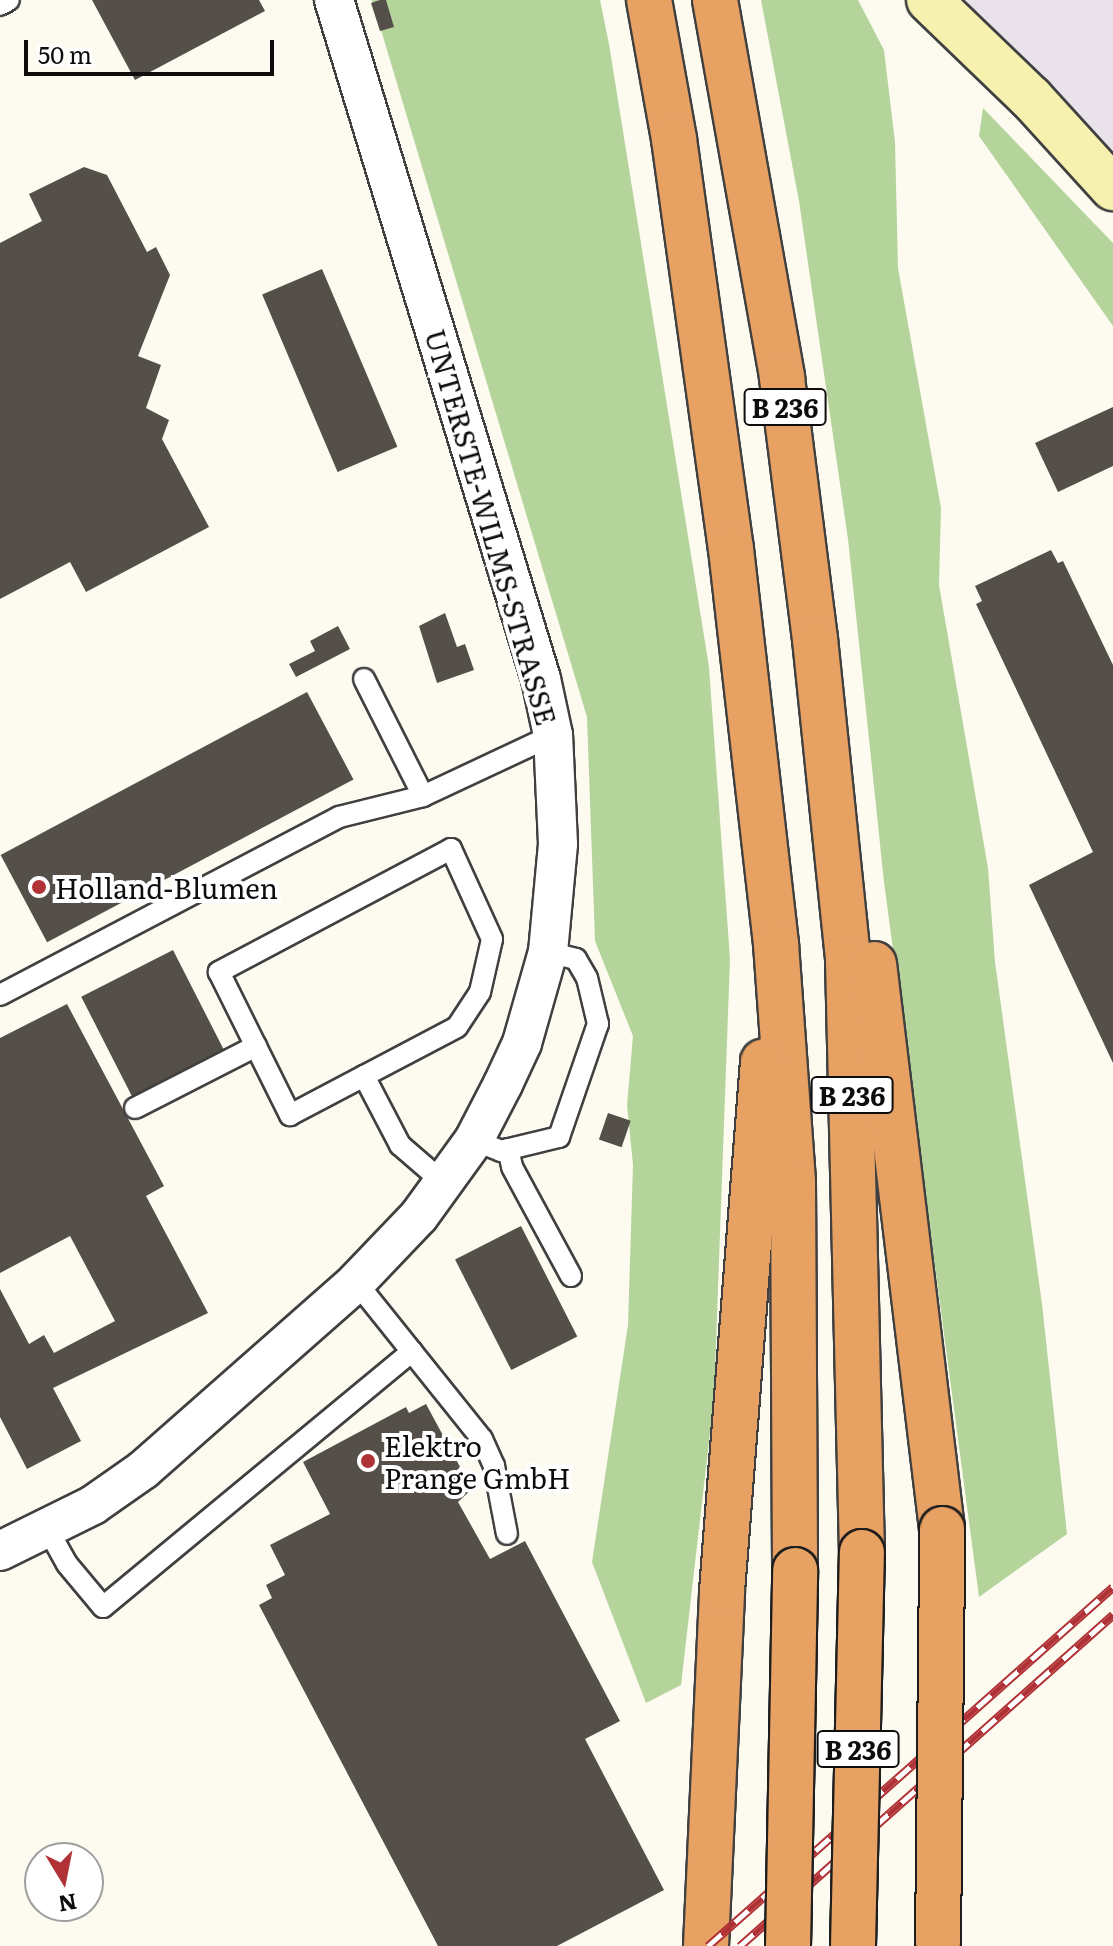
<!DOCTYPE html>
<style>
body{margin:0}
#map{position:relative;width:1113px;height:1946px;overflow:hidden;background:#fdfbef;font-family:Literata,serif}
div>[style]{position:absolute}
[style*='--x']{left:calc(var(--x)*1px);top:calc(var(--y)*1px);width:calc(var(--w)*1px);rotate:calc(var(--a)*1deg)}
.industrial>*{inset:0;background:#eae2eb}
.forest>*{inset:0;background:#b4d49c}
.building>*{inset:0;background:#554f4a;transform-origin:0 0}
.roads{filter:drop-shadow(2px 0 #404040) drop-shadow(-2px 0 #404040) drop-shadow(0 2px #404040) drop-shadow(0 -2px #404040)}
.lane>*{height:20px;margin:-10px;padding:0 10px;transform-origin:10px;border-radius:10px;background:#fff}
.street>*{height:38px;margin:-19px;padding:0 19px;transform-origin:19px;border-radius:19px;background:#fff}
.secondary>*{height:44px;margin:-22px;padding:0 22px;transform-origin:22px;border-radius:22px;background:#f7f1b0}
.highway>*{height:44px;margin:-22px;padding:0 22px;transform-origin:22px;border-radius:22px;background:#e7a163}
.rail>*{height:9px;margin-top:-4.5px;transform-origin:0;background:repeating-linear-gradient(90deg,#fff 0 18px,#b03236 0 36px);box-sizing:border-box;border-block:2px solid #b03236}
.bridges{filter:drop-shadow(2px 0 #1e1e1e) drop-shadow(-2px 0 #1e1e1e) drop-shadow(0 2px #1e1e1e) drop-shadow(0 -2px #1e1e1e)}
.highway-bridge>*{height:44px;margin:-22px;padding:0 22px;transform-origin:22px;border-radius:22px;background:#e7a163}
.dots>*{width:22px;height:22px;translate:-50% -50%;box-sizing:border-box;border:4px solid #fff;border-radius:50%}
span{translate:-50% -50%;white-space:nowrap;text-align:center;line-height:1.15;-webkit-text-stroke:8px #fff;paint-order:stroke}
.shield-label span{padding:2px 6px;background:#fff;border:2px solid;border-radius:6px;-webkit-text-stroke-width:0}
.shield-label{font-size:26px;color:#0d0d0d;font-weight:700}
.street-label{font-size:28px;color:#0d0d0d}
.poi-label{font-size:28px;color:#0d0d0d}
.left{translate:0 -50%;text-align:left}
.north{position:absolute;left:24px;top:1842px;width:80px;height:80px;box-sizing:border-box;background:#fff;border:2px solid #9e9e9e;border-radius:50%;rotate:170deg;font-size:22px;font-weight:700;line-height:32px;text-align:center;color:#0d0d0d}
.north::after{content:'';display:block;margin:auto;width:28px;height:36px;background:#b03236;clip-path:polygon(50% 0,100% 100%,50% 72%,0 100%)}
.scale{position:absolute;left:24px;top:40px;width:250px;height:36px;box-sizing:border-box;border:4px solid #0d0d0d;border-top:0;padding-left:10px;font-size:24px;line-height:28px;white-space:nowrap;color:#0d0d0d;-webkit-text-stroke:6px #fff;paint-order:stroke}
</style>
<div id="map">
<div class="industrial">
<div style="clip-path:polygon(965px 0,1113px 0,1113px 162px)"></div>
</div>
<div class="forest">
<div style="clip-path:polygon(372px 0,600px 0,609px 44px,709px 667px,730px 959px,714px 1398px,681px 1685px,646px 1703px,592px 1562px,628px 1325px,633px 1165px,627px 1105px,633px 1036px,595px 941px,587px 717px)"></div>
<div style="clip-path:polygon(761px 0,858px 0,884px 50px,895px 142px,898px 268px,941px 508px,939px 585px,988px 868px,995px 962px,1042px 1304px,1067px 1534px,979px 1597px,884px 882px,848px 539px,799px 201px)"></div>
<div style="clip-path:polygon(983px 108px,1113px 243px,1113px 326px,979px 136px)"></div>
</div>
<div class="building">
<div style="clip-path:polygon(92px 0,259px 0,265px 11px,135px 80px)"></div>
<div style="clip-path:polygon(380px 0,386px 0,394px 27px,380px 31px,371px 3px)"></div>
<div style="clip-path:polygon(84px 167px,107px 175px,147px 252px,156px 247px,170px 275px,138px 356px,161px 365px,146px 408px,169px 420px,162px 439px,209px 527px,86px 592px,70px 562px,0 599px,0 243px,42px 221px,29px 194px)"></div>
<div style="left:322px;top:269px;width:193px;height:65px;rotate:67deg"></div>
<div style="clip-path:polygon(1113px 407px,1113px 466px,1058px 492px,1035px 443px)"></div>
<div style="clip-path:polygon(1051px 550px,1058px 563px,1063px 561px,1113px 665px,1113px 1063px,1029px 885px,1093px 852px,976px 604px,982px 601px,975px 586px)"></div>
<div style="clip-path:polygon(445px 613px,457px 647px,465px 644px,474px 670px,437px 683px,419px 626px)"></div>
<div style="clip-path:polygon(338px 626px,350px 649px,296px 677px,289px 664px,315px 651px,310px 641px)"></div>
<div style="left:307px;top:692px;width:99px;height:347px;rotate:62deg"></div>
<div style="left:173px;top:950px;width:112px;height:103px;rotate:63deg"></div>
<div style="clip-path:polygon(67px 1004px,164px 1186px,146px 1196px,208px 1313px,53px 1388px,81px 1441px,27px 1469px,0 1417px,0 1289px,29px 1344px,44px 1335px,54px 1353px,115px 1321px,70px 1236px,0 1273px,0 1038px)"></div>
<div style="left:608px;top:1113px;width:24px;height:28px;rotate:19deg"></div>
<div style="left:521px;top:1226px;width:124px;height:74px;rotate:63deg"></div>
<div style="clip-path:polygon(426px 1404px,472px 1489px,458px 1502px,490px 1559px,525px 1541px,620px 1721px,585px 1739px,664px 1890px,557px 1946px,438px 1946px,259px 1605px,272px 1598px,266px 1585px,285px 1575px,270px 1545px,330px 1514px,303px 1462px,406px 1407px,409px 1413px)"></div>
</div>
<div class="roads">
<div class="lane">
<div style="--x:0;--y:5;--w:10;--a:-29"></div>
<div style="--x:364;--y:679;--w:131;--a:63.2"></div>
<div style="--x:0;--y:995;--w:383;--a:-27.7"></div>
<div style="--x:339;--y:817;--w:87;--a:-14"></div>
<div style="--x:423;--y:796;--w:144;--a:-25.1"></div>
<div style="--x:364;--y:1076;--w:105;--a:-27.8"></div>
<div style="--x:457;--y:1027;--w:42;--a:-56.7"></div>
<div style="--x:480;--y:992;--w:54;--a:-77.2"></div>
<div style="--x:492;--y:939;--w:99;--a:-114.5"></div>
<div style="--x:451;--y:849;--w:263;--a:152.1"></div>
<div style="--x:219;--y:972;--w:160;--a:63.6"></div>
<div style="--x:290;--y:1115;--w:84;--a:-27.8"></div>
<div style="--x:364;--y:1076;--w:78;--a:62.4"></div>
<div style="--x:400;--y:1145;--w:60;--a:40.9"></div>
<div style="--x:135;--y:1108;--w:136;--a:-27.1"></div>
<div style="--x:474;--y:1140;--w:29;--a:22"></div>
<div style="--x:501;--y:1151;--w:60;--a:-13.6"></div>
<div style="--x:559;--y:1137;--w:120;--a:-71"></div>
<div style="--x:598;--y:1024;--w:47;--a:-103.4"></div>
<div style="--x:587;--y:978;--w:22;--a:-120"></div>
<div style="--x:576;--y:959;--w:29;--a:-166"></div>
<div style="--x:508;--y:1149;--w:18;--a:77"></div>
<div style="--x:512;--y:1167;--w:124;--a:61.6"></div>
<div style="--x:356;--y:1282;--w:201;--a:51.3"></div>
<div style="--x:482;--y:1439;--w:30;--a:66"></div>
<div style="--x:494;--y:1466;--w:69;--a:79.2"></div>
<div style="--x:47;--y:1528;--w:41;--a:60.9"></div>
<div style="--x:67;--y:1564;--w:56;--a:50.1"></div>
<div style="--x:103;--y:1607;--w:401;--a:-39.6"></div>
</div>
<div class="street">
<div style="--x:0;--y:1551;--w:104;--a:-26.3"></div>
<div style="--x:93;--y:1505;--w:61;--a:-35"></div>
<div style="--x:143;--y:1470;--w:284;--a:-41.4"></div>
<div style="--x:356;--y:1282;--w:91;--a:-46.3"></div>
<div style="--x:419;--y:1216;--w:94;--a:-54.1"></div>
<div style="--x:474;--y:1140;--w:63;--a:-62.6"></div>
<div style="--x:503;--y:1084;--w:45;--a:-65.1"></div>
<div style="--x:522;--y:1043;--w:95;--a:-74.1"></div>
<div style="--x:548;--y:952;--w:108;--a:-84.7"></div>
<div style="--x:558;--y:844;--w:109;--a:-92.6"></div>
<div style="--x:553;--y:735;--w:57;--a:-102.1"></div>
<div style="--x:541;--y:679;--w:710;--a:-106.95"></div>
</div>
<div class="secondary">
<div style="--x:929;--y:0;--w:141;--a:43.9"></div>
<div style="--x:1031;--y:98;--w:122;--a:47.7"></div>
</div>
<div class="highway">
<div style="--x:649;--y:0;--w:141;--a:79.8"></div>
<div style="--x:674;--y:139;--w:414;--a:82.1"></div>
<div style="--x:731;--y:549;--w:398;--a:83.5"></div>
<div style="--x:776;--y:944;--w:239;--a:85.9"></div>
<div style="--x:793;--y:1182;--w:388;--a:89.7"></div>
<div style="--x:715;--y:0;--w:384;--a:79.9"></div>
<div style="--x:782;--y:378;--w:263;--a:82.8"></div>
<div style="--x:815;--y:639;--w:323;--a:84.1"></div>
<div style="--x:848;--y:960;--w:592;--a:88.65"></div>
<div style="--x:874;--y:964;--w:569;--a:83.14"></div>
<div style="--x:706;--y:1946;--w:355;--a:-87.4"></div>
<div style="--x:722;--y:1591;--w:531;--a:-85.57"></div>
</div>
</div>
<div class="rail">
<div style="--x:708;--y:1946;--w:541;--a:-41.55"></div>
<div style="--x:740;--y:1946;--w:499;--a:-41.6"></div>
</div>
<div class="bridges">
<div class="highway-bridge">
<div style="--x:938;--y:1943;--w:414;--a:-89.4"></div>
<div style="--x:788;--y:1946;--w:376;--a:-88.9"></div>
<div style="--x:853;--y:1946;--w:394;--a:-88.7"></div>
</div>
</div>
<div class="dots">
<div style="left:39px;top:887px;background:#b03236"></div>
<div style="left:368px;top:1461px;background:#b03236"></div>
</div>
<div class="shield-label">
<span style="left:785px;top:407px">B 236</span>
<span style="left:852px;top:1095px">B 236</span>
<span style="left:858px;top:1749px">B 236</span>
</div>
<div class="street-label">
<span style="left:492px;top:527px;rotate:74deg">UNTERSTE-WILMS-STRASSE</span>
</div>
<div class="poi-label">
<span class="left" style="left:55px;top:887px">Holland-Blumen</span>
<span class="left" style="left:384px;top:1461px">Elektro<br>Prange GmbH</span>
</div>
<div class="north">N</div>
<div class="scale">50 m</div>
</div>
